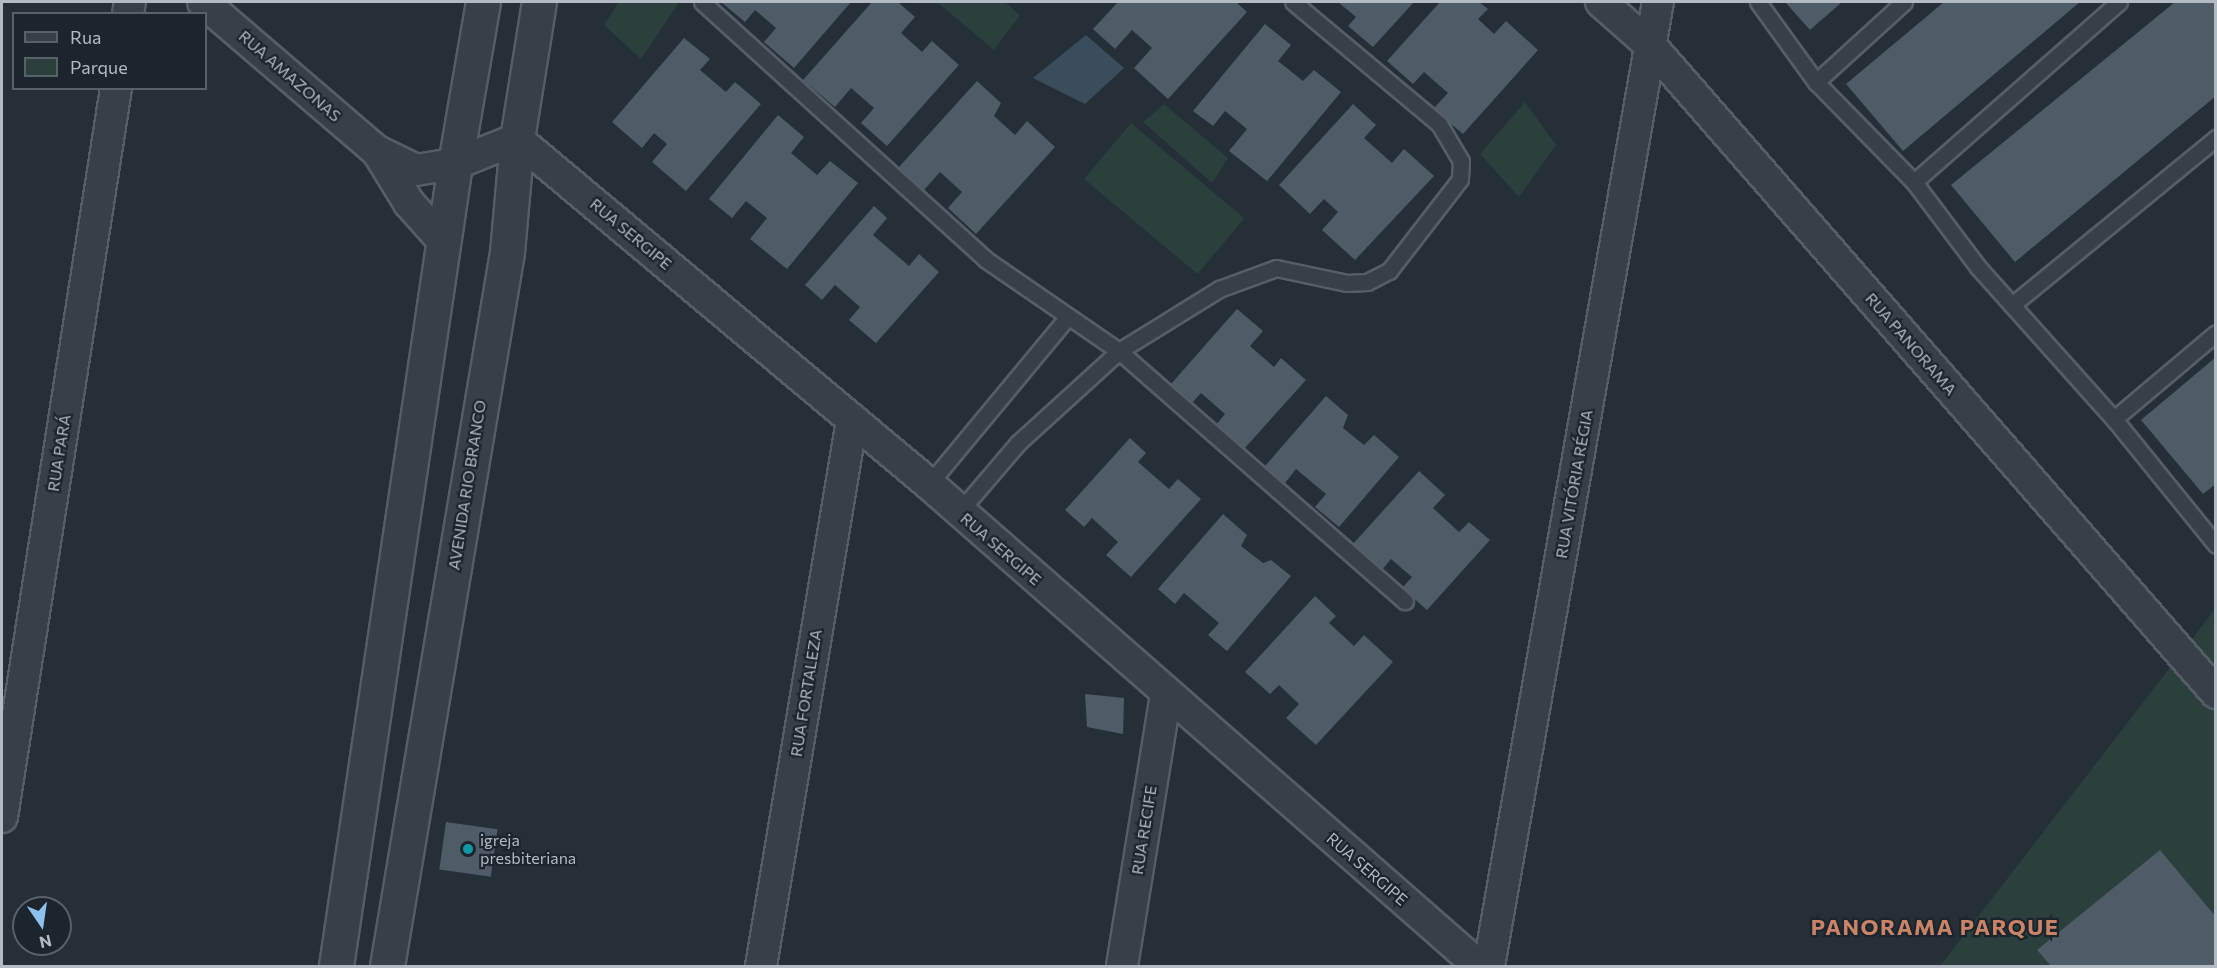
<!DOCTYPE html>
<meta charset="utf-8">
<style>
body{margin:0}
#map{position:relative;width:2217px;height:968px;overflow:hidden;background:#242f37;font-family:Commissioner,sans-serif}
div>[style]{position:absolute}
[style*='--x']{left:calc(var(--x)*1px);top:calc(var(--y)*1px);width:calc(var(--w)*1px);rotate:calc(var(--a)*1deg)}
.green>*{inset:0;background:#2b3f3c;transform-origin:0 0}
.water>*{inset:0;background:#394d5d}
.building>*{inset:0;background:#4f5b66;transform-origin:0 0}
.roads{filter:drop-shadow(2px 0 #555e66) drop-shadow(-2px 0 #555e66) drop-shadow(0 2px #555e66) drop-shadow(0 -2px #555e66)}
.service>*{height:15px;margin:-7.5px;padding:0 7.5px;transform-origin:7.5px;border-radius:7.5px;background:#374048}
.minor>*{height:30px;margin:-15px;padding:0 15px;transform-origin:15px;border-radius:15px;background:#374048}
.tertiary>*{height:33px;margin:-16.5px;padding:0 16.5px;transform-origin:16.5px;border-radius:16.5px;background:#374048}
.dots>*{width:16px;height:16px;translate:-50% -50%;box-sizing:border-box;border:3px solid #1c252d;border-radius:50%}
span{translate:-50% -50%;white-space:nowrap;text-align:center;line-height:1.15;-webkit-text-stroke:4.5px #1c252d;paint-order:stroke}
.street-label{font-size:16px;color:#b2bbc4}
.poi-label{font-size:16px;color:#b2bbc4}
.left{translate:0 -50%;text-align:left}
.district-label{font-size:22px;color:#c98468;font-weight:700;letter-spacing:1.5px}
.frame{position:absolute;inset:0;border:3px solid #b2bbc4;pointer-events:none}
.legend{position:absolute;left:12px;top:12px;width:195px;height:78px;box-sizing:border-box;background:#1c252d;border:2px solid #586169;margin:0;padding:8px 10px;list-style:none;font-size:18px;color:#b2bbc4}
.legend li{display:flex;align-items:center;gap:12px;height:30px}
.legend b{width:30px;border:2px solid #586169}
.north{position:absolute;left:12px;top:896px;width:60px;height:60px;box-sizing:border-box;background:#1c252d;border:2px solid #586169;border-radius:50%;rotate:167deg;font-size:16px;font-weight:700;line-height:24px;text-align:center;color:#b2bbc4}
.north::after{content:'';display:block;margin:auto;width:21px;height:27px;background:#8ec0ed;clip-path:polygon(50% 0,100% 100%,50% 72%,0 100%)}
</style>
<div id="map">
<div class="green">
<div style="clip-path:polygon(619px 2px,679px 2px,641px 59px,604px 25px)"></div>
<div style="clip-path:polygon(937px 2px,1005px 2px,1020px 15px,994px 50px)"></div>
<div style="clip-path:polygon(1525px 102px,1556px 145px,1519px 197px,1480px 154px)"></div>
<div style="clip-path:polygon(1164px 104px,1228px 158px,1212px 183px,1143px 122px)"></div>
<div style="left:1131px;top:123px;width:148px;height:73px;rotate:40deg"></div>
<div style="clip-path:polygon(2215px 609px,2215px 966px,1940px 966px)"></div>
</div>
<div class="water">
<div style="clip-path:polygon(1086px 35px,1124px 68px,1085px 104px,1033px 78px)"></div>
</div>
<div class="building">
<div style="clip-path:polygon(721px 2px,851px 2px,794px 68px,764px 42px,776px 28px,755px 10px,745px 22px)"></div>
<div style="clip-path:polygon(872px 2px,898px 2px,915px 17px,901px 33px,922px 52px,932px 41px,959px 65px,887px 146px,861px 123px,874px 108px,851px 88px,835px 107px,803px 80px)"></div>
<div style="clip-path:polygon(1118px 2px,1236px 2px,1247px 12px,1168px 99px,1134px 68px,1152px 48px,1132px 30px,1115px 49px,1093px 29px)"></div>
<div style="clip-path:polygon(1338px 2px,1414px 2px,1373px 47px,1348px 26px,1356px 17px)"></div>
<div style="clip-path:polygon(1440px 2px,1479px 2px,1488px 9px,1478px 19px,1494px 34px,1506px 21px,1538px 50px,1463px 134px,1433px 109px,1448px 93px,1424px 72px,1413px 84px,1387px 61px)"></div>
<div style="clip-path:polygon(1785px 2px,1842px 2px,1810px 30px)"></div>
<div style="clip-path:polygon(1944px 2px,2080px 2px,1903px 151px,1846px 84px)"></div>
<div style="clip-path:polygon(2175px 2px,2216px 2px,2216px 96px,2015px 262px,1951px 185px)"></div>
<div style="clip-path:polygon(1265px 24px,1291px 45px,1278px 61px,1303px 81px,1314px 70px,1341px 92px,1267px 181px,1229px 151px,1247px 129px,1225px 111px,1213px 126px,1193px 111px)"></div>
<div style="clip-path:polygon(684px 38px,710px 59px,700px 70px,726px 92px,735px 82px,761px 104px,686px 191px,652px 162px,667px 144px,654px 133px,642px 148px,612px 122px)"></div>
<div style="clip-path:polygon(977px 81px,1001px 103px,994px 116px,1015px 135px,1027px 121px,1055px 147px,976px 234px,948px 208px,962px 192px,940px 172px,924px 190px,899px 167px)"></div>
<div style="clip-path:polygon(1353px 104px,1376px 125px,1364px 138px,1392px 163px,1404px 149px,1434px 176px,1355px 260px,1322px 230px,1338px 212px,1324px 199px,1310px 214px,1279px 185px)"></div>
<div style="clip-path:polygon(778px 115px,804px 137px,791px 153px,817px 175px,830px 161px,858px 183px,787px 269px,750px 239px,767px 218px,746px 201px,732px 218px,709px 199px)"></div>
<div style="clip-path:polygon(874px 206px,887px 218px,873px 235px,909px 266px,919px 254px,939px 272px,876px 343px,849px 320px,860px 307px,835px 285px,822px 300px,805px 285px)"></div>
<div style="clip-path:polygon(1237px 309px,1263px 331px,1250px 346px,1274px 367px,1281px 358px,1306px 380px,1244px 449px,1216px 425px,1225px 414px,1201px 393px,1192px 403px,1171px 384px)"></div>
<div style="clip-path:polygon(2216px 357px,2216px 484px,2203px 494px,2141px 420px)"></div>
<div style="clip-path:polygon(1326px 396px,1348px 415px,1343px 428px,1364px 445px,1374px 435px,1399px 457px,1339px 527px,1315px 507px,1326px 494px,1296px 469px,1285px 483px,1265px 466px)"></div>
<div style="clip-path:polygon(1130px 438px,1146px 453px,1138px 462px,1169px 489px,1178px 479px,1201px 499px,1131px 577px,1106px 555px,1118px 542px,1092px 518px,1084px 527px,1065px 510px)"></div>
<div style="clip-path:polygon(1419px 471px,1445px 495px,1433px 508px,1459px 532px,1469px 522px,1490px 540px,1427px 610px,1402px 588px,1412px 577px,1391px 559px,1381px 571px,1352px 545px)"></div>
<div style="clip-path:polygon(1223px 514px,1247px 535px,1241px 546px,1263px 563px,1271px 560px,1291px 576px,1227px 651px,1208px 635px,1219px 623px,1184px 593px,1175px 604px,1158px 589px)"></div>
<div style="clip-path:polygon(1315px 596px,1336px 616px,1329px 623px,1354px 646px,1364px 635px,1393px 662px,1316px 745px,1286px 718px,1299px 704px,1279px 685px,1270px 694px,1245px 672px)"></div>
<div style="clip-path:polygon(1085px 694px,1124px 698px,1123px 734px,1087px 727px)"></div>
<div style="left:446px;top:822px;width:52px;height:48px;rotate:8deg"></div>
<div style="clip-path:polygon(2160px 850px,2216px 917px,2216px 966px,2051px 966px,2037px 950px)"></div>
</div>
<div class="roads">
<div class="service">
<div style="--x:702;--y:2;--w:382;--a:42.2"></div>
<div style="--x:985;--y:259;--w:163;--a:34.5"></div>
<div style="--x:1119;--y:351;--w:380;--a:41.2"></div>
<div style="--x:1758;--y:2;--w:99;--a:54.1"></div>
<div style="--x:1816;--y:82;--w:140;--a:45.6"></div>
<div style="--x:1914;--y:182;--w:106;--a:53"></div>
<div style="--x:1978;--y:267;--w:204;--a:48.2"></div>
<div style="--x:2114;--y:419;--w:162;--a:51"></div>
<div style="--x:1816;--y:82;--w:119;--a:-42.3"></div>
<div style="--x:1914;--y:182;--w:273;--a:-41.3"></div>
<div style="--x:2012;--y:305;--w:264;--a:-39.3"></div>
<div style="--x:2114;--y:419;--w:133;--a:-40.1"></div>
<div style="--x:929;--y:484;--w:216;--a:-50.3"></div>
<div style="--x:959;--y:512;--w:91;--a:-49.5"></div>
<div style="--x:1018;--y:443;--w:137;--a:-42.3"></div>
<div style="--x:1119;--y:351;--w:118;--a:-31.8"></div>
<div style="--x:1219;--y:289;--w:61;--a:-20.2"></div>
<div style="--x:1276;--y:268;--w:73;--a:11.9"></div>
<div style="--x:1347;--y:283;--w:20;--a:-3"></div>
<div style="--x:1367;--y:282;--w:25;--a:-27"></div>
<div style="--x:1389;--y:271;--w:116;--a:-52.3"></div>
<div style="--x:1460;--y:179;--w:18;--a:-87"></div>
<div style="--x:1461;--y:161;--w:43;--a:-120.7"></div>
<div style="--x:1439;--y:124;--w:190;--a:-140.1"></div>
</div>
<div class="minor">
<div style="--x:203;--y:2;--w:229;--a:40.6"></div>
<div style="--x:377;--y:151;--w:43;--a:26"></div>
<div style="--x:416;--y:170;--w:39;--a:-9"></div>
<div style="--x:455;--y:164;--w:67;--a:-22"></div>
<div style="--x:517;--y:139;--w:537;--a:39.94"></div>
<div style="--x:929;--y:484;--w:731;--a:41.23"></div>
<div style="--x:1601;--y:2;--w:67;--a:41.3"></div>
<div style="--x:1651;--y:46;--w:859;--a:48.87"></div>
<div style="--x:128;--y:14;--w:12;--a:-81"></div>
<div style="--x:377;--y:151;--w:61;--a:58.4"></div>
<div style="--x:409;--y:203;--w:51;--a:48.2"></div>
<div style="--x:2;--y:817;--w:738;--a:-81.11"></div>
<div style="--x:761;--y:966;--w:554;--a:-80.54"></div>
<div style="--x:1122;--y:966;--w:276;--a:-80.8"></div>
<div style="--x:1489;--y:966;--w:979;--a:-80.06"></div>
</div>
<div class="tertiary">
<div style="--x:336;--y:966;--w:811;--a:-81.56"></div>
<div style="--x:455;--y:164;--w:164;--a:-80.2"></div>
<div style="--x:387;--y:966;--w:724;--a:-80.46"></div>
<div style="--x:507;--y:252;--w:113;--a:-84.9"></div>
<div style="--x:517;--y:139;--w:139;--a:-80.9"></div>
</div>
</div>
<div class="dots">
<div style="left:468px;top:849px;background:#0f9aa8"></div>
</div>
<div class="street-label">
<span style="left:290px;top:76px;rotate:41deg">RUA AMAZONAS</span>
<span style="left:631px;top:234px;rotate:40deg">RUA SERGIPE</span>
<span style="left:1911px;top:344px;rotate:49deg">RUA PANORAMA</span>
<span style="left:59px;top:453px;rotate:-81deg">RUA PARÁ</span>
<span style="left:1574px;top:484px;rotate:-80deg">RUA VITÓRIA RÉGIA</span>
<span style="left:467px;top:485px;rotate:-81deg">AVENIDA RIO BRANCO</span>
<span style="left:1001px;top:549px;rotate:41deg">RUA SERGIPE</span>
<span style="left:806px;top:693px;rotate:-81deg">RUA FORTALEZA</span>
<span style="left:1144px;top:830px;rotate:-81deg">RUA RECIFE</span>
<span style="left:1367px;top:869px;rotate:41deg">RUA SERGIPE</span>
</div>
<div class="poi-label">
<span class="left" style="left:480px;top:849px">igreja<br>presbiteriana</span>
</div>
<div class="district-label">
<span style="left:1935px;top:927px">PANORAMA PARQUE</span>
</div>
<div class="frame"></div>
<ul class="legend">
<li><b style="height:8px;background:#374048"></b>Rua</li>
<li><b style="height:16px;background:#2b3f3c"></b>Parque</li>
</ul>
<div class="north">N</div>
</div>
